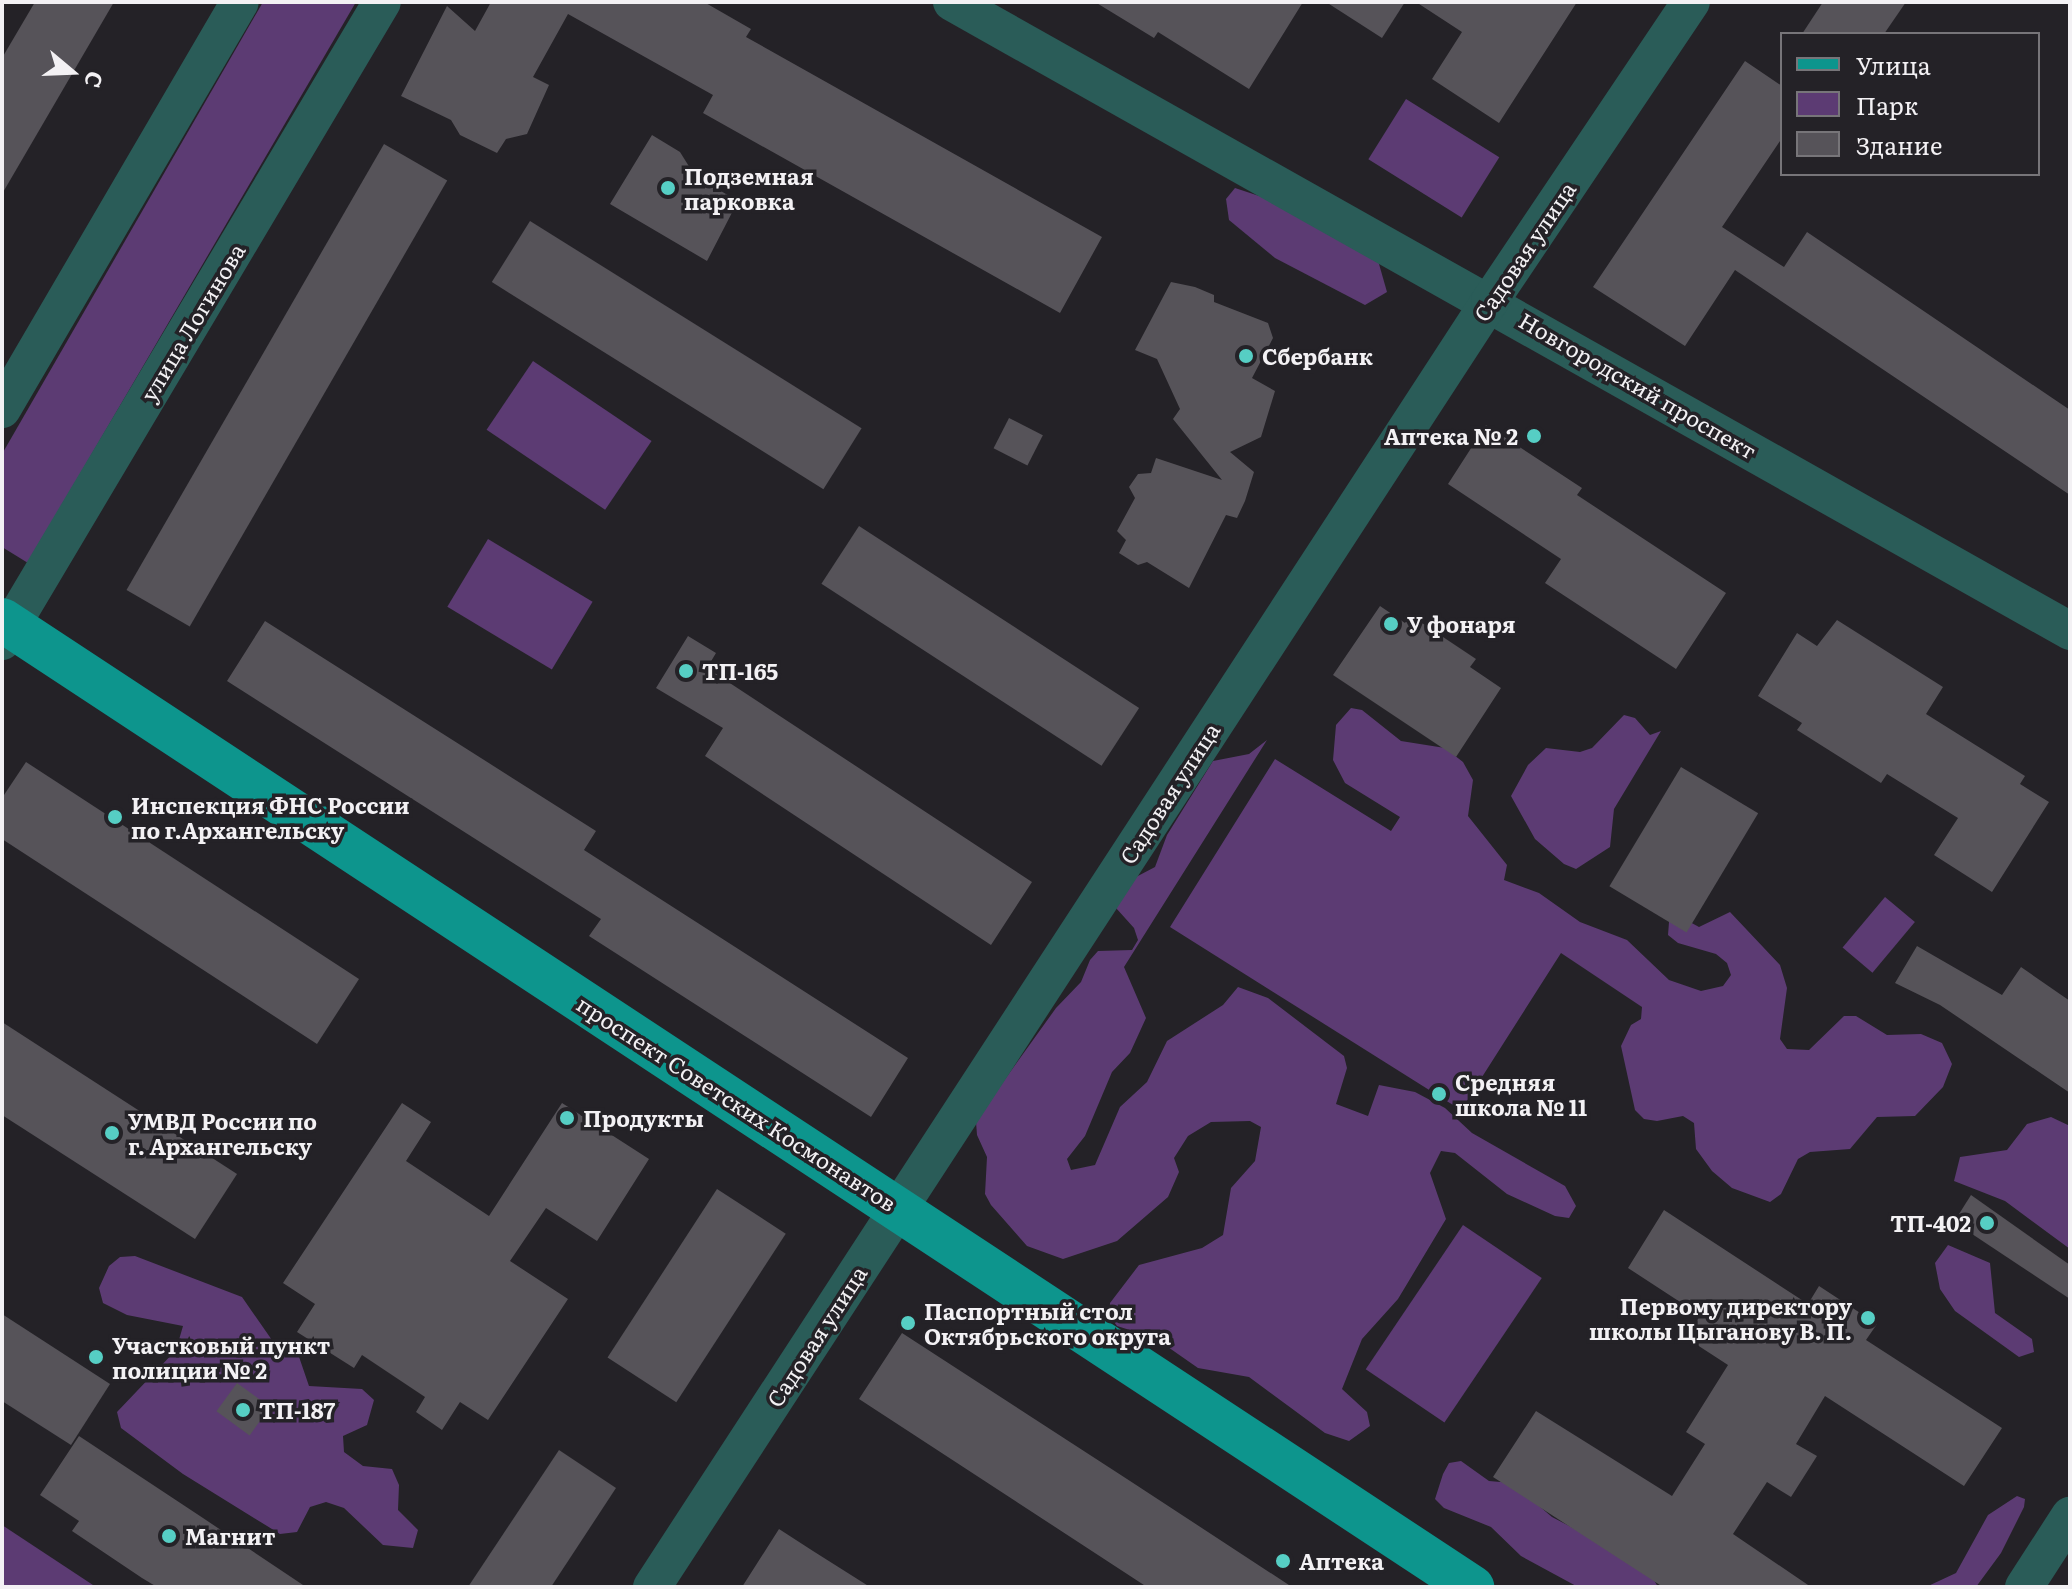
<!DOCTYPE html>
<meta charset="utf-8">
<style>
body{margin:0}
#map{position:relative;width:2072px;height:1589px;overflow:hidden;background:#242227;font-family:Literata,serif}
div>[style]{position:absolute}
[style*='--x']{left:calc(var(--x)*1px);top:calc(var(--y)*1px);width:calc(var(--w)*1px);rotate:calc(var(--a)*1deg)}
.green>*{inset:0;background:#5c3b73;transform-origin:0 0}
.building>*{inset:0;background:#565359;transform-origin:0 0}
.street>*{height:38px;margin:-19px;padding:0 19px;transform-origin:19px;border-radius:19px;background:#2a5c58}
.primary>*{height:44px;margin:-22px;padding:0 22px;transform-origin:22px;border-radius:22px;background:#0d958d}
.dots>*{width:22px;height:22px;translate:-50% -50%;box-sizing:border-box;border:4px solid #242227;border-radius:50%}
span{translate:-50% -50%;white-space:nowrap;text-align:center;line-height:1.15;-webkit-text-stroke:7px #242227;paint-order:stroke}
.poi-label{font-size:22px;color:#f3f1f4;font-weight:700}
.left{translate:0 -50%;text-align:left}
.right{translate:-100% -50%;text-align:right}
.street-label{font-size:22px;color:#f3f1f4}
.frame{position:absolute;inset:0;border:4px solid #f3f1f4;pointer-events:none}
.legend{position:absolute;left:1780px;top:32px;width:260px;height:144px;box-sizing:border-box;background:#242227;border:2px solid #777579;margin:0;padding:10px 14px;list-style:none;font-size:24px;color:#f3f1f4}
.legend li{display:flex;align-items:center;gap:16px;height:40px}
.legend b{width:40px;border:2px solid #777579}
.north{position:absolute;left:32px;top:32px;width:80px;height:80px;-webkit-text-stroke:6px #242227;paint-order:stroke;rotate:109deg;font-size:22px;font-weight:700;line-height:32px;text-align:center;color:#f3f1f4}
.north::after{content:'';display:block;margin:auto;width:28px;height:36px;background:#f3f1f4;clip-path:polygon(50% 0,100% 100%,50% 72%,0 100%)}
</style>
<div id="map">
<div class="green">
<div style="clip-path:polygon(263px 2px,356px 2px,28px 563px,2px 547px,2px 454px)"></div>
<div style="left:1406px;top:99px;width:110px;height:71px;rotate:32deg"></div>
<div style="clip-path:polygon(1235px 188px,1277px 202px,1377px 257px,1387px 292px,1365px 305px,1275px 258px,1229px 220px,1226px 199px)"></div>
<div style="left:533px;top:361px;width:143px;height:83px;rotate:34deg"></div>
<div style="left:488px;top:539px;width:122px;height:79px;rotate:31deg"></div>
<div style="clip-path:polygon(1351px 708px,1362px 710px,1401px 741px,1445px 748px,1463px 762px,1473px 780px,1468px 816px,1507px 865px,1504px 880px,1539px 893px,1580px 922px,1627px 940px,1669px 980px,1701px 991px,1723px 986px,1731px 975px,1727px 963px,1716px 954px,1678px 943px,1668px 935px,1669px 922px,1679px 916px,1699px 927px,1730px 912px,1780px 965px,1787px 988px,1780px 1039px,1787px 1049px,1809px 1050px,1844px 1016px,1856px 1016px,1887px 1035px,1921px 1034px,1942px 1043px,1952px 1064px,1943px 1087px,1915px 1116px,1877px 1117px,1850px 1149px,1810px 1152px,1798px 1159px,1781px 1194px,1770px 1202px,1732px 1188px,1712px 1171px,1696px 1149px,1694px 1123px,1683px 1116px,1657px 1121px,1644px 1119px,1635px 1110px,1621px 1046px,1631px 1025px,1641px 1019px,1642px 1007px,1561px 953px,1461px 1110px,1170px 927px,1275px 759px,1391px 831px,1400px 817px,1345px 783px,1333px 760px,1336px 725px)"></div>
<div style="clip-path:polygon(1624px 715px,1635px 718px,1650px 735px,1661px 731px,1614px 809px,1610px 847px,1576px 869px,1564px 864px,1535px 839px,1511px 796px,1528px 765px,1546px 748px,1580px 752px,1592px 748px)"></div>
<div style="clip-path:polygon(1267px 740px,1124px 967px,1146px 1018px,1130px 1053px,1112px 1072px,1085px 1136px,1067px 1159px,1071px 1170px,1095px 1165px,1120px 1107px,1147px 1082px,1167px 1041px,1223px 1005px,1238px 987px,1268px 998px,1344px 1056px,1347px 1068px,1336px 1104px,1368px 1116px,1379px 1085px,1415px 1092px,1445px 1108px,1472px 1133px,1565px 1186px,1576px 1206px,1569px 1218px,1555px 1216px,1507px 1194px,1455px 1153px,1441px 1151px,1430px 1173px,1446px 1219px,1398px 1299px,1362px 1339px,1342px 1389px,1367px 1412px,1370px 1426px,1349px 1441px,1325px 1433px,1249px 1377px,1198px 1368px,1155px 1338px,1117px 1326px,1109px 1315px,1110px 1303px,1139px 1265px,1202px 1248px,1223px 1235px,1231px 1188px,1255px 1161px,1261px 1127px,1250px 1121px,1211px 1122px,1188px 1136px,1174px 1158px,1179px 1172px,1168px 1197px,1117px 1241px,1063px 1259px,1027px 1246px,991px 1205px,985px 1194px,987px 1157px,977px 1135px,976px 1122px,990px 1100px,1056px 1008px,1081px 982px,1090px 960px,1098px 951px,1132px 950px,1138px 940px,1134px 928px,1116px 908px,1134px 878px,1155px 867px,1167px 835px,1213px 761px,1249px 754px)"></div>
<div style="left:1885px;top:897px;width:39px;height:66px;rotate:40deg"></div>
<div style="clip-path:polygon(2051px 1117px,2070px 1126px,2070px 1249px,2005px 1201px,1954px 1181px,1960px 1157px,2007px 1150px,2027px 1124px)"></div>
<div style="left:1463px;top:1225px;width:95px;height:174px;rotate:34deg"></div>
<div style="clip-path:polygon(1948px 1245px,1990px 1263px,1995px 1313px,2032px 1339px,2034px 1352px,2019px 1357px,1955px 1311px,1940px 1289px,1935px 1263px)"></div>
<div style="clip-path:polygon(135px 1256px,242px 1297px,274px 1343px,296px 1348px,309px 1386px,362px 1389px,374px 1400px,367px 1425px,343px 1436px,344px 1452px,363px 1466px,392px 1469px,399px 1485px,398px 1510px,418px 1530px,413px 1548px,383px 1545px,344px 1508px,326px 1502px,310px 1507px,297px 1532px,280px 1534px,183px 1474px,121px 1428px,117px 1412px,176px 1350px,183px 1326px,127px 1315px,103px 1303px,99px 1288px,109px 1266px,120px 1257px)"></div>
<div style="clip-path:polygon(1461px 1461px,1489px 1481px,1512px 1483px,1552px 1517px,1646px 1566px,1658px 1587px,1578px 1587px,1521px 1556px,1491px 1527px,1444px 1508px,1435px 1499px,1443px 1474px,1449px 1463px)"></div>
<div style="clip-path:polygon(2017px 1496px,2025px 1499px,2024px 1507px,2001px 1553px,1976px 1587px,1926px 1587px,1956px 1573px,1988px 1515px)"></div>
<div style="clip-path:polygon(2px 1525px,96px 1587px,2px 1587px)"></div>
</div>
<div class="building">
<div style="clip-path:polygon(35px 2px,114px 2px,2px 194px,2px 58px)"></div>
<div style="clip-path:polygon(491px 2px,704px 2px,751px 29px,746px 37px,1102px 237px,1060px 313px,703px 113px,713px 95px,568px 14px,533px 77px,549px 85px,527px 134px,506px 139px,497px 153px,460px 135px,451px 120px,401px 96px,447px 6px,475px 31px)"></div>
<div style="clip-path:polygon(1095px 2px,1303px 2px,1249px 89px,1158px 32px,1154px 38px)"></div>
<div style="clip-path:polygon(1326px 2px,1405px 2px,1382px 38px)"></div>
<div style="clip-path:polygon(1416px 2px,1577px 2px,1499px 123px,1432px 79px,1462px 32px)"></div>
<div style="clip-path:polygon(1823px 2px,1906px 2px,1884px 34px,1802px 34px)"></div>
<div style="clip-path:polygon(1745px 61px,1782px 86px,1782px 138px,1722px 227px,1784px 267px,1807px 232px,2070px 410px,2070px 495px,1735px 270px,1685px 346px,1593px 287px)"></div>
<div style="clip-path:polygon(652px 135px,680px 152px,695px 176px,738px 201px,707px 261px,610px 204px)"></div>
<div style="left:384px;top:144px;width:73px;height:515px;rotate:30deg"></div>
<div style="left:530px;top:221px;width:391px;height:72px;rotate:32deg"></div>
<div style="clip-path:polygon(1171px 282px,1195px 287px,1214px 295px,1214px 302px,1268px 323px,1273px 338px,1252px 378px,1275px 391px,1261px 437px,1230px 452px,1254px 472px,1245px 501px,1237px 518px,1226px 515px,1189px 588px,1147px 562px,1138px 565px,1119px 553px,1126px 540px,1117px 531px,1135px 498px,1129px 487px,1138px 474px,1151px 473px,1156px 458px,1222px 480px,1173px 419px,1180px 409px,1157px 359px,1135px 350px)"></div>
<div style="left:1009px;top:418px;width:38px;height:34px;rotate:27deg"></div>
<div style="clip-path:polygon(1486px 425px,1582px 488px,1577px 495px,1726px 593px,1676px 669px,1545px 583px,1561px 559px,1448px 484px)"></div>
<div style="left:859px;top:526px;width:334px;height:69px;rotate:33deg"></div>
<div style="clip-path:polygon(1380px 606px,1405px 623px,1410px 615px,1476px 659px,1470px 667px,1501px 688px,1456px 757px,1333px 675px)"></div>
<div style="clip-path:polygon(1837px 620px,1943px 687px,1926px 714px,2025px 776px,2020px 784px,2049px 802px,1992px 892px,1934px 855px,1958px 818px,1887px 774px,1881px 783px,1797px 730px,1802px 723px,1758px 696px,1797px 633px,1817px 646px)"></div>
<div style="clip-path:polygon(265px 621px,596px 831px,584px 850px,908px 1058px,871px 1117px,589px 936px,601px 919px,227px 681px)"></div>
<div style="clip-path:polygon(688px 636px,716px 653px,707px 668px,1032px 882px,991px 945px,705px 756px,723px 728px,656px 688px)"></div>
<div style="clip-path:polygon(26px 762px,359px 979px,317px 1044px,2px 839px,2px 798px)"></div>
<div style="left:1681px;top:767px;width:90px;height:139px;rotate:31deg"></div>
<div style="clip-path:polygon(1917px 946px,2002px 995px,2021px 967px,2070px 1001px,2070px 1093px,1940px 1005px,1895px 983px)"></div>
<div style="clip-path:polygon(2px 1022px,237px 1174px,195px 1239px,2px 1115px)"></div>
<div style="clip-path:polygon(402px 1103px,431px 1122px,406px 1161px,489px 1216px,562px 1103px,649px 1159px,597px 1241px,546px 1208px,510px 1261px,568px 1299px,488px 1420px,460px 1402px,442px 1430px,416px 1412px,425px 1397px,362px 1355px,354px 1368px,297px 1332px,315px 1304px,283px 1283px)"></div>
<div style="left:717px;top:1189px;width:82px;height:201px;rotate:33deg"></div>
<div style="clip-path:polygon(1971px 1195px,2070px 1265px,2070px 1299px,1954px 1222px)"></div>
<div style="clip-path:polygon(1664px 1210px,1808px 1304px,1819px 1286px,1877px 1324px,1866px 1340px,2002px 1428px,1964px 1486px,1825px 1396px,1796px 1444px,1817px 1456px,1791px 1497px,1767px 1482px,1733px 1534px,1811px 1587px,1663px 1587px,1493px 1477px,1536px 1411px,1672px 1496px,1705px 1444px,1686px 1432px,1728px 1365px,1688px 1339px,1700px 1315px,1628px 1268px)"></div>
<div style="clip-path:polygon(2px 1314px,110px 1384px,71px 1445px,2px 1401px)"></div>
<div style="clip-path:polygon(902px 1333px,1127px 1479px,1292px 1587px,1147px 1587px,905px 1429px,859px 1399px)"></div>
<div style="left:237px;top:1383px;width:41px;height:35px;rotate:36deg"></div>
<div style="clip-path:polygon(79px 1436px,203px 1518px,306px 1587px,157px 1587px,142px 1578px,72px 1531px,79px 1521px,40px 1495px)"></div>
<div style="clip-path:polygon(559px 1450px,616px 1488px,551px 1587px,468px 1587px)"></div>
<div style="clip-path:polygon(779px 1529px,813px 1551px,870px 1587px,742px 1587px)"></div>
</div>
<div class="street">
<div style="--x:952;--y:2;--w:1283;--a:29.36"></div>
<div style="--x:2;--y:409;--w:471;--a:-59.7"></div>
<div style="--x:2;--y:641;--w:743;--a:-59.26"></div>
<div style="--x:652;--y:1587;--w:1535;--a:-56.91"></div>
<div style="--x:1490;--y:301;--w:360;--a:-56.1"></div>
<div style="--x:2024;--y:1587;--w:85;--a:-57.1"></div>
</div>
<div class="primary">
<div style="--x:2;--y:620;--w:1760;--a:33.34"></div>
</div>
<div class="dots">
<div style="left:668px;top:188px;background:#56cec4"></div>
<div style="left:1246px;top:356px;background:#56cec4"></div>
<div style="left:1534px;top:436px;background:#56cec4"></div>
<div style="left:1391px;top:624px;background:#56cec4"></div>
<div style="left:686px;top:671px;background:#56cec4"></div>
<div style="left:115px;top:817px;background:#56cec4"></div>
<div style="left:1439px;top:1094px;background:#56cec4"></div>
<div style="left:567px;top:1118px;background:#56cec4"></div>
<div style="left:112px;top:1133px;background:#56cec4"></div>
<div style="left:1987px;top:1223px;background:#56cec4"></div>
<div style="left:1868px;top:1318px;background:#56cec4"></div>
<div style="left:908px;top:1323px;background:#56cec4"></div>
<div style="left:96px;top:1357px;background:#56cec4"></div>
<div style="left:243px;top:1410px;background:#56cec4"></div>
<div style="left:169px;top:1536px;background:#56cec4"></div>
<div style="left:1283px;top:1561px;background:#56cec4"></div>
</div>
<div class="poi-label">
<span class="left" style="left:684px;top:188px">Подземная<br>парковка</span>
<span class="left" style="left:1262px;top:356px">Сбербанк</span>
<span class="right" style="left:1518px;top:436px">Аптека № 2</span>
<span class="left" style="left:1407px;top:624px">У фонаря</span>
<span class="left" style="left:702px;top:671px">ТП-165</span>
<span class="left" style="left:131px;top:817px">Инспекция ФНС России<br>по г.Архангельску</span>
<span class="left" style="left:1455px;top:1094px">Средняя<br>школа № 11</span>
<span class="left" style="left:583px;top:1118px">Продукты</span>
<span class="left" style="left:128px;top:1133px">УМВД России по<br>г. Архангельску</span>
<span class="right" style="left:1971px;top:1223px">ТП-402</span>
<span class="right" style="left:1852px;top:1318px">Первому директору<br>школы Цыганову В. П.</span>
<span class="left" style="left:924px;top:1323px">Паспортный стол<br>Октябрьского округа</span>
<span class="left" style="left:112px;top:1357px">Участковый пункт<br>полиции № 2</span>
<span class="left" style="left:259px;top:1410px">ТП-187</span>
<span class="left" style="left:185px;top:1536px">Магнит</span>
<span class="left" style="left:1299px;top:1561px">Аптека</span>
</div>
<div class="street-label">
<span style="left:1524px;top:251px;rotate:-56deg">Садовая улица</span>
<span style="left:192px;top:322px;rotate:-59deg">улица Логинова</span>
<span style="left:1638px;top:385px;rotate:30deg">Новгородский проспект</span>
<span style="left:1169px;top:793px;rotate:-57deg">Садовая улица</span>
<span style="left:737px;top:1103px;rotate:33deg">проспект Советских Космонавтов</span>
<span style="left:816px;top:1336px;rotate:-57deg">Садовая улица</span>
</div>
<div class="frame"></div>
<ul class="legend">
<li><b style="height:10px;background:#0d958d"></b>Улица</li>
<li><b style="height:22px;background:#5c3b73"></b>Парк</li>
<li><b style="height:22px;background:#565359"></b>Здание</li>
</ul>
<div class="north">С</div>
</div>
